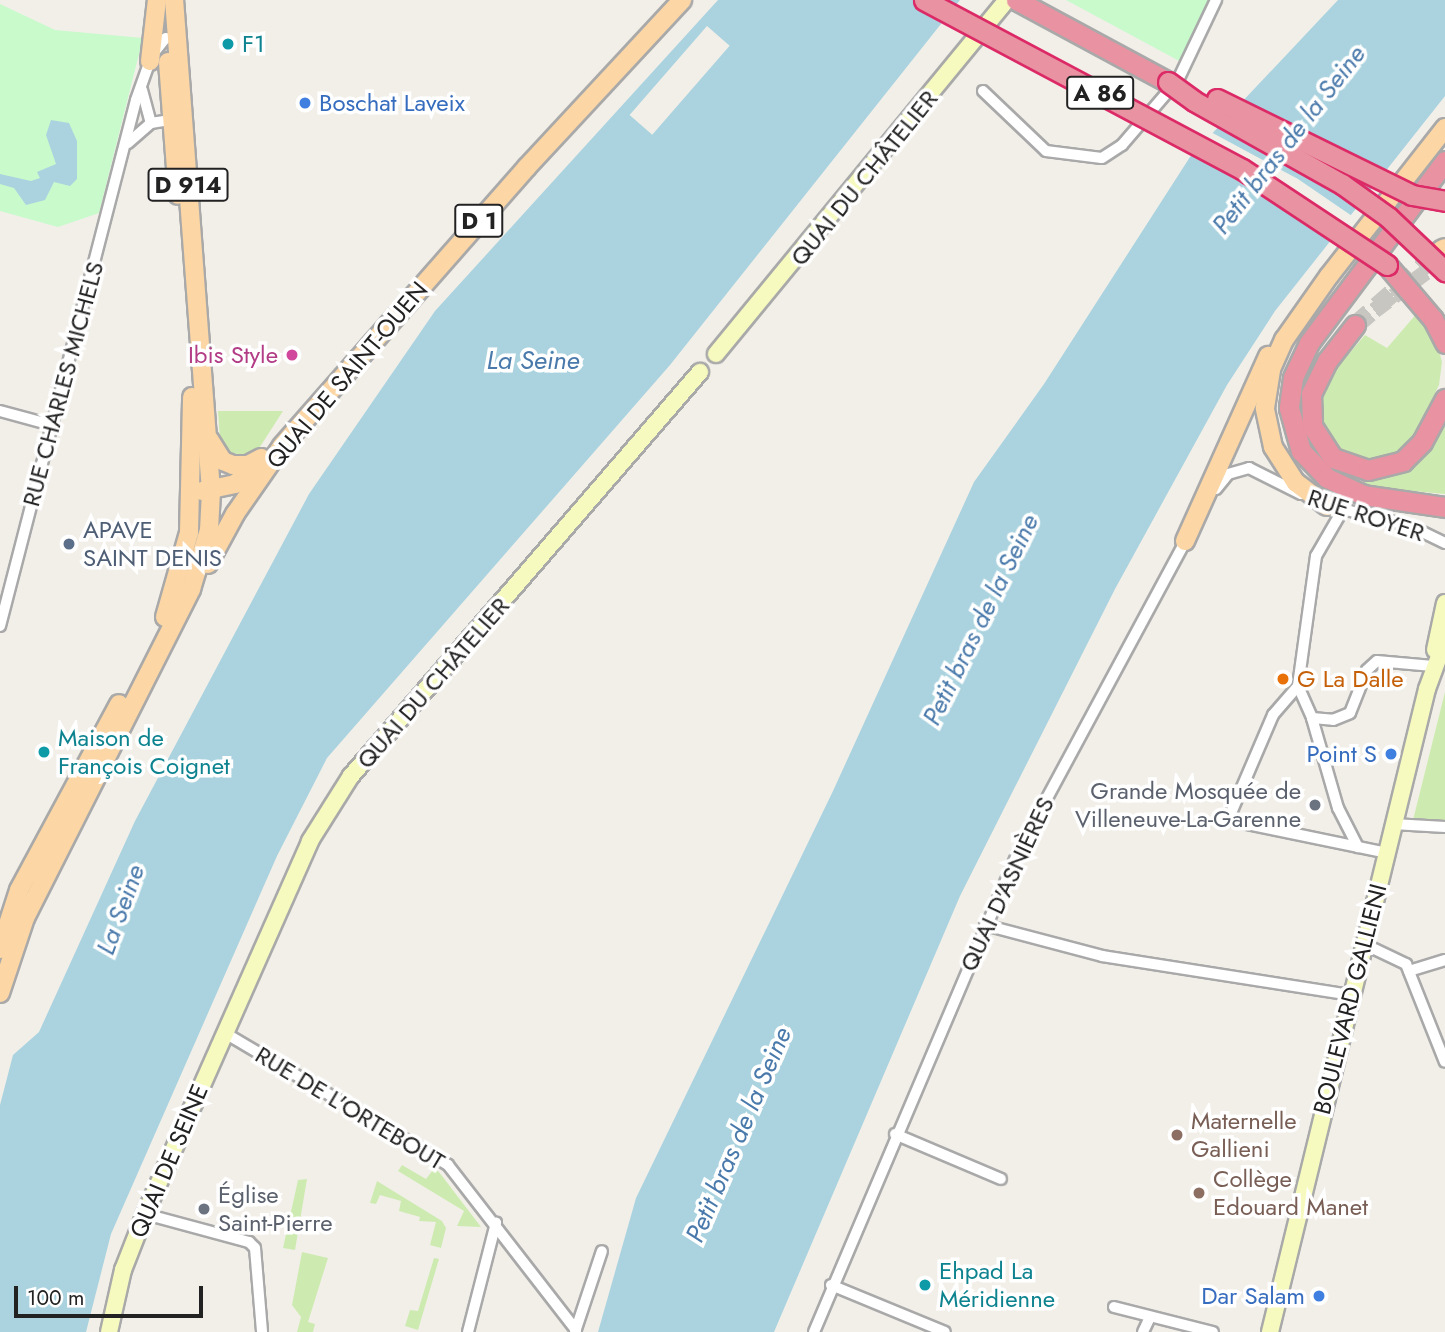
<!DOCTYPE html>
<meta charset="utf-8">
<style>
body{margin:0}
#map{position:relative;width:1445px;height:1332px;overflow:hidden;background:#f2efe9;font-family:Jost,sans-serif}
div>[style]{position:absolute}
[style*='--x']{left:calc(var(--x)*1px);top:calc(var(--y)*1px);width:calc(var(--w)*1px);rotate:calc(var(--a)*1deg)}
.grass>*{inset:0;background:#cdebb0}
.park>*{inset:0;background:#c8facc}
.water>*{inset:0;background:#aad3df}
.pier>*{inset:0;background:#f2efe9;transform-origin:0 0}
.secondary-tunnel>*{height:16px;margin-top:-8px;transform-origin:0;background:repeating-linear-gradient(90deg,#c8c6c1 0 16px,transparent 0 24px)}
.highway-tunnel>*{height:19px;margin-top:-9.5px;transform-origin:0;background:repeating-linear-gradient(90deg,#c8c6c1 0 19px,transparent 0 29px)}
.roads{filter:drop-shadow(2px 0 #a9a9a9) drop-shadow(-2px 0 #a9a9a9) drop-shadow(0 2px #a9a9a9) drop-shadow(0 -2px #a9a9a9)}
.street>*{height:10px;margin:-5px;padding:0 5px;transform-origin:5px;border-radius:5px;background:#fff}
.secondary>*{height:16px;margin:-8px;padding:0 8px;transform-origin:8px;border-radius:8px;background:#f7fabf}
.primary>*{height:18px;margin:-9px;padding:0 9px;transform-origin:9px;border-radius:9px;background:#fcd6a4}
.highway>*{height:19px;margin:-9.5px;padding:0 9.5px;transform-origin:9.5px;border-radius:9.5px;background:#e892a2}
.bridges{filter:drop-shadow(2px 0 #dc2a67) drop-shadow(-2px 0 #dc2a67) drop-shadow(0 2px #dc2a67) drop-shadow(0 -2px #dc2a67)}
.highway-bridge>*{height:19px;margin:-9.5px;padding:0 9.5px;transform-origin:9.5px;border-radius:9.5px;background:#e892a2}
.dots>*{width:19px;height:19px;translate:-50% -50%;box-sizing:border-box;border:4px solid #fff;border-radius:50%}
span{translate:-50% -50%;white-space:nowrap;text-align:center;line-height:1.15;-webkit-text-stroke:7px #fff;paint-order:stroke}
.shield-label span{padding:2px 5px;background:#fff;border:2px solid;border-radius:5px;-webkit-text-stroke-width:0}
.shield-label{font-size:23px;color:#222;font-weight:700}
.culture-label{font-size:24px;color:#0d838f}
.left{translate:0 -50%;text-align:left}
.shop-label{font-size:24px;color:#366cbe}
.right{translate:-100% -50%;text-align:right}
.street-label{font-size:24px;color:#222}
.hotel-label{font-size:24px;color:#b23c85}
.service-label{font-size:24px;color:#4e5e75}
.food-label{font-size:24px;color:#c56008}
.worship-label{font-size:24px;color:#5b616d}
.education-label{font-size:24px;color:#785e54}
.water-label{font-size:26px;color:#4a7aab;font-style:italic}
.scale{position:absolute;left:14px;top:1286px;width:189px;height:32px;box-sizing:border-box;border:4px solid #222;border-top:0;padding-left:9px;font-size:21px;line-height:24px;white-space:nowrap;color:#222;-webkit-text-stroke:5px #fff;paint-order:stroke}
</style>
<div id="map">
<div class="grass">
<div style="clip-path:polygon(1418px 312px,1433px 329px,1442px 362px,1439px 385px,1415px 435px,1399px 454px,1378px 463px,1356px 460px,1336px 449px,1321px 429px,1318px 407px,1325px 382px,1365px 335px,1387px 348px)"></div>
<div style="clip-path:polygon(218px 411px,283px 411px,258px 450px,242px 455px,229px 452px,220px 440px)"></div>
<div style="clip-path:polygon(1445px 414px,1445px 494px,1361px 486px,1366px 476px,1379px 477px)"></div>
<div style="clip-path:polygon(1445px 692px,1445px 832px,1410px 832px)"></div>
<div style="clip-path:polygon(402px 1165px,426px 1179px,432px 1171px,428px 1165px,439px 1172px,481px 1227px,457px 1226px,464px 1211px,398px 1171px)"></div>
<div style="clip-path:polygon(307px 1179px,295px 1250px,283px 1248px,298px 1180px)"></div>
<div style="clip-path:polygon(377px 1181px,442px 1221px,446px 1228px,441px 1248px,430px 1245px,436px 1222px,419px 1221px,420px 1217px,399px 1211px,401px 1201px,380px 1195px,376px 1204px,370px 1203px)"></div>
<div style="clip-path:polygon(302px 1252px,328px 1258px,308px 1322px,315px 1324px,313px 1332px,297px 1332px,301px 1317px,292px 1305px)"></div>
<div style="clip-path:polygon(434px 1258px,439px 1259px,418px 1330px,405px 1326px,410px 1310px,418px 1311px)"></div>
</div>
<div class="park">
<div style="clip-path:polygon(1066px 0,1212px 0,1183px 63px)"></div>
<div style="clip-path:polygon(0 4px,55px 30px,143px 38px,99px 213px,58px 227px,0 211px)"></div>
</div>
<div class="water">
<div style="clip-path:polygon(718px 0,960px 0,670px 365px,327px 758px,277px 856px,111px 1234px,86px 1332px,0 1332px,0 1105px,13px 1055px,39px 1032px,135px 821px,309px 494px,435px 311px)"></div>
<div style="clip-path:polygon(1338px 0,1445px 0,1445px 96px,1275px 311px,1227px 385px,1115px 589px,960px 896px,774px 1332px,598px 1332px,636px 1198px,833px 791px,974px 482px,1044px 384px,1190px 157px)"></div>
<div style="clip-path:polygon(51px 120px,69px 123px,77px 141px,77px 179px,70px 186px,54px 182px,45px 200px,26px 205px,14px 188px,0 184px,0 174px,31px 181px,40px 178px,37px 172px,56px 164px,46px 135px)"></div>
</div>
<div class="pier">
<div style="left:707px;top:26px;width:30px;height:118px;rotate:41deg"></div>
<div style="clip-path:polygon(1209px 131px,1298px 179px,1352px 216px,1333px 240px,1242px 181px,1188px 154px)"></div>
</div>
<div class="secondary-tunnel">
<div style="--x:1355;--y:325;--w:112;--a:-36.7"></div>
</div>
<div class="highway-tunnel">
<div style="--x:1355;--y:325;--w:114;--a:-41.1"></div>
</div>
<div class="roads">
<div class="street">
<div style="--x:142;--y:90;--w:34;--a:75"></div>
<div style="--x:983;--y:91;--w:87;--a:43.6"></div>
<div style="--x:1046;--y:151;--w:56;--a:7.1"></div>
<div style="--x:1102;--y:158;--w:24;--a:-33"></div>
<div style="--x:1122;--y:145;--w:86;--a:-49.3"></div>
<div style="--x:1178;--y:80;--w:89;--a:-64.6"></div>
<div style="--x:128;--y:143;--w:30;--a:-41"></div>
<div style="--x:151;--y:123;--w:25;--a:-9"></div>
<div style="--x:0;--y:411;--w:54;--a:15.1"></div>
<div style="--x:1216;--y:489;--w:19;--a:-51"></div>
<div style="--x:1228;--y:474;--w:22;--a:-16"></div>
<div style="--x:1249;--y:468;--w:58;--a:26.6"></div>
<div style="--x:1322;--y:504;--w:91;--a:14"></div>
<div style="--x:1410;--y:526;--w:39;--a:26"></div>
<div style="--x:1342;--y:511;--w:52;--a:120"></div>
<div style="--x:1316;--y:556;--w:131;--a:97.9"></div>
<div style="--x:1298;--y:686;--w:38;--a:131"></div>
<div style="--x:1273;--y:715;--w:114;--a:113.2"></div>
<div style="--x:1228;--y:820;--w:162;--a:11.7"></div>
<div style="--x:0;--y:626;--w:543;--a:-75.5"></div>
<div style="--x:136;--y:100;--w:48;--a:-70.4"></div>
<div style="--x:152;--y:55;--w:22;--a:-51"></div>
<div style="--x:1298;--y:686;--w:35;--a:66"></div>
<div style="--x:1312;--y:718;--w:94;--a:73.9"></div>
<div style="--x:1338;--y:808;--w:44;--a:62.9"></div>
<div style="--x:1312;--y:718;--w:21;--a:5"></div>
<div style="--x:1333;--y:720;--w:18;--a:-22"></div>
<div style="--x:1350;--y:713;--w:46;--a:-68.4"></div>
<div style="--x:1367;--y:670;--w:13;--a:-42"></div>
<div style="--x:1377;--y:661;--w:56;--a:5.1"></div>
<div style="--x:1393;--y:824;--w:52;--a:3.3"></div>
<div style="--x:985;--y:925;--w:121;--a:14.8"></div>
<div style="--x:1102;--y:956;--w:251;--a:8.9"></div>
<div style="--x:1364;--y:944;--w:47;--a:25.5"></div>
<div style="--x:1406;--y:964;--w:105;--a:68.3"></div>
<div style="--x:1409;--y:971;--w:38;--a:-17"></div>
<div style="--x:225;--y:1033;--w:259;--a:30.6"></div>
<div style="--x:448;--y:1165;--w:209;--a:52.2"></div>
<div style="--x:895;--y:1134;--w:115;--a:23"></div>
<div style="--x:145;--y:1214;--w:108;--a:15.1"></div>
<div style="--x:249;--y:1242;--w:8;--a:45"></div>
<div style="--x:255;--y:1248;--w:84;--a:85.2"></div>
<div style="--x:831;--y:1285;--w:123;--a:22.4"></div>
<div style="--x:1114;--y:1307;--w:102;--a:14.2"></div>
<div style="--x:468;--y:1332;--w:113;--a:-75.6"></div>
<div style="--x:575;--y:1332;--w:85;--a:-71.6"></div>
<div style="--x:814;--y:1332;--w:522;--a:-66.97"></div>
<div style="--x:1018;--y:852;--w:357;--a:-61.7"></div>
<div style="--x:1143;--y:1332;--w:14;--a:-65"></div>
</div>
<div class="secondary">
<div style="--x:716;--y:354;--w:458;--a:-50.6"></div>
<div style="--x:1435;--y:650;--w:48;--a:-78"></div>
<div style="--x:109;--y:1332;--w:64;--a:-77.3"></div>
<div style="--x:123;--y:1270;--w:60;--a:-68.6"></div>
<div style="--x:145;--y:1214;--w:408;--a:-66.1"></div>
<div style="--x:310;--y:841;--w:77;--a:-57.8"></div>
<div style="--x:351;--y:776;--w:534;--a:-49.18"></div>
<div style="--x:1270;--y:1332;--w:662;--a:-76.28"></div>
<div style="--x:1427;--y:689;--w:52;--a:-69.8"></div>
</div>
<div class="primary">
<div style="--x:150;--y:61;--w:61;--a:-83.5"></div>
<div style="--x:168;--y:62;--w:133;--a:85.7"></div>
<div style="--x:1441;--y:250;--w:4;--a:-27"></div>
<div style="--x:209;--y:439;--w:26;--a:58"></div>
<div style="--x:223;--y:461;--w:11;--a:22"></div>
<div style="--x:233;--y:465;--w:15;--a:0"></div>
<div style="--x:248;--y:465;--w:15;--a:-28"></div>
<div style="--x:202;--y:491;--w:34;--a:-12"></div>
<div style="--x:235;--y:484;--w:36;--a:-37"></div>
<div style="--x:1327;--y:506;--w:39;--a:-143"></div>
<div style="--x:1296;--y:483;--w:43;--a:-122.6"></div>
<div style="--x:1273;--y:447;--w:40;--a:-102"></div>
<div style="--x:1265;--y:408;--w:39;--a:-81"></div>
<div style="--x:1271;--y:369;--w:32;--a:-66"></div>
<div style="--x:1284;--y:340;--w:78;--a:-54.9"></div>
<div style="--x:1329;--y:276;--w:188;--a:-51.9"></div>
<div style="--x:1185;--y:541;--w:203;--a:-65.8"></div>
<div style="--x:208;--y:564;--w:57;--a:-61.6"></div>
<div style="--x:235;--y:514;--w:83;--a:-55.3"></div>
<div style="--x:282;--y:446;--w:371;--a:-48.7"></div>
<div style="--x:527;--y:167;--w:228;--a:-47.1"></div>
<div style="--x:165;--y:617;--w:87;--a:-74.1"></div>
<div style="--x:189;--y:533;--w:136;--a:-88.7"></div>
<div style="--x:0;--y:949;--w:62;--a:-72.1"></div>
<div style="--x:19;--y:890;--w:211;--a:-61.7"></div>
<div style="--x:0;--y:993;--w:79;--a:-71.6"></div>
<div style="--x:25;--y:918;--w:369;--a:-63.2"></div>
<div style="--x:191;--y:589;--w:62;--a:-73"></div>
<div style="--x:209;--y:530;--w:39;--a:-87"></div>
<div style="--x:211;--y:491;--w:492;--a:-94.3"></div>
</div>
<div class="highway">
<div style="--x:1016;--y:0;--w:173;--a:28.3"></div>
<div style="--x:1445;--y:161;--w:227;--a:126.8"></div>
<div style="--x:1309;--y:343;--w:38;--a:115"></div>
<div style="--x:1293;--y:378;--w:30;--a:98"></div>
<div style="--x:1289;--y:408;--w:45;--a:74.4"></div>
<div style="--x:1301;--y:451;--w:37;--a:46"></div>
<div style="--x:1327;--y:478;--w:40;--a:25"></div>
<div style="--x:1363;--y:495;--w:83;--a:8.3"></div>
<div style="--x:1387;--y:265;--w:71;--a:49.6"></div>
<div style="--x:1433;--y:319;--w:27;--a:63"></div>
<div style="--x:1355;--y:325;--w:46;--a:127.9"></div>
<div style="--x:1327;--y:361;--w:37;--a:116"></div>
<div style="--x:1311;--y:394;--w:32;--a:88"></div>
<div style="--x:1312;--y:426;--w:38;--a:57"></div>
<div style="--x:1333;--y:458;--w:37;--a:19"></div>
<div style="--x:1368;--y:470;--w:36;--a:-14"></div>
<div style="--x:1403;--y:461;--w:27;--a:-45"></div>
<div style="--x:1422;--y:442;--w:49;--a:-61.9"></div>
</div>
</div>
<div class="bridges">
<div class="highway-bridge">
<div style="--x:924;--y:0;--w:360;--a:28"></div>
<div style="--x:1242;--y:169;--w:174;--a:33.5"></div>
<div style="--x:1168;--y:82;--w:32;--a:36"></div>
<div style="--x:1194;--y:101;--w:170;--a:29.3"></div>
<div style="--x:1342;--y:184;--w:57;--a:35.7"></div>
<div style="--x:1388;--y:217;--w:79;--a:43.5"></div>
<div style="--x:1217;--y:99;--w:217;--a:26.2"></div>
<div style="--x:1412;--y:195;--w:34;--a:10"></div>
</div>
</div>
<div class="dots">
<div style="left:228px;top:44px;background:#0f9aa8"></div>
<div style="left:305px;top:103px;background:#3f7fe0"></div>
<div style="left:292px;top:355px;background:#d1479c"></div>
<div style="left:69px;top:544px;background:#5c6f8a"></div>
<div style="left:1283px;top:679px;background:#e8710a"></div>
<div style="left:44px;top:752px;background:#0f9aa8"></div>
<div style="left:1391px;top:754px;background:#3f7fe0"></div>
<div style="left:1315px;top:805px;background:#6b7280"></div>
<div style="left:1177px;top:1135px;background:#8d6e63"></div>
<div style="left:1199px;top:1193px;background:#8d6e63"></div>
<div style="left:204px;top:1209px;background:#6b7280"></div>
<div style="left:925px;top:1285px;background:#0f9aa8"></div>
<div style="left:1319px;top:1296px;background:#3f7fe0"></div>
</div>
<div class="shield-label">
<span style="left:1100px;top:93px">A 86</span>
<span style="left:188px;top:185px">D 914</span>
<span style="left:479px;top:221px">D 1</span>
</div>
<div class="culture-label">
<span class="left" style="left:242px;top:44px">F1</span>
<span class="left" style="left:58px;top:752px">Maison de<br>François Coignet</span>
<span class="left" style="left:939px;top:1285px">Ehpad La<br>Méridienne</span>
</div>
<div class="shop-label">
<span class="left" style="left:319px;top:103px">Boschat Laveix</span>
<span class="right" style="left:1377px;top:754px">Point S</span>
<span class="right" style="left:1305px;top:1296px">Dar Salam</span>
</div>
<div class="street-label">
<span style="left:864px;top:178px;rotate:-51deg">QUAI DU CHÂTELIER</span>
<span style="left:347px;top:375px;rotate:-50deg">QUAI DE SAINT-OUEN</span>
<span style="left:63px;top:384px;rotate:-75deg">RUE CHARLES MICHELS</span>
<span style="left:1366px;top:515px;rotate:18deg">RUE ROYER</span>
<span style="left:433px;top:683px;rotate:-49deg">QUAI DU CHÂTELIER</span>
<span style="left:1007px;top:884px;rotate:-65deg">QUAI D'ASNIÈRES</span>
<span style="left:1350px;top:999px;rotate:-76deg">BOULEVARD GALLIENI</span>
<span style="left:350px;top:1108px;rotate:31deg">RUE DE L'ORTEBOUT</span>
<span style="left:169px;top:1161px;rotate:-67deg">QUAI DE SEINE</span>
</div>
<div class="hotel-label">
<span class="right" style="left:278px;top:355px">Ibis Style</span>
</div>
<div class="service-label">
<span class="left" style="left:83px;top:544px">APAVE<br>SAINT DENIS</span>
</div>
<div class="food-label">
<span class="left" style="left:1297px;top:679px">G La Dalle</span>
</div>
<div class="worship-label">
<span class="right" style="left:1301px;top:805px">Grande Mosquée de<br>Villeneuve-La-Garenne</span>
<span class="left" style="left:218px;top:1209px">Église<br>Saint-Pierre</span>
</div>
<div class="education-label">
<span class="left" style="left:1191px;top:1135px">Maternelle<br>Gallieni</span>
<span class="left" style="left:1213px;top:1193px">Collège<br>Edouard Manet</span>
</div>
<div class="water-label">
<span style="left:1289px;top:140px;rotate:-52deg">Petit bras de la Seine</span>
<span style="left:533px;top:361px">La Seine</span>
<span style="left:981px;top:620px;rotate:-64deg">Petit bras de la Seine</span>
<span style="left:121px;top:910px;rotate:-70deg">La Seine</span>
<span style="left:739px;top:1135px;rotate:-67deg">Petit bras de la Seine</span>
</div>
<div class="scale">100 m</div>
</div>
